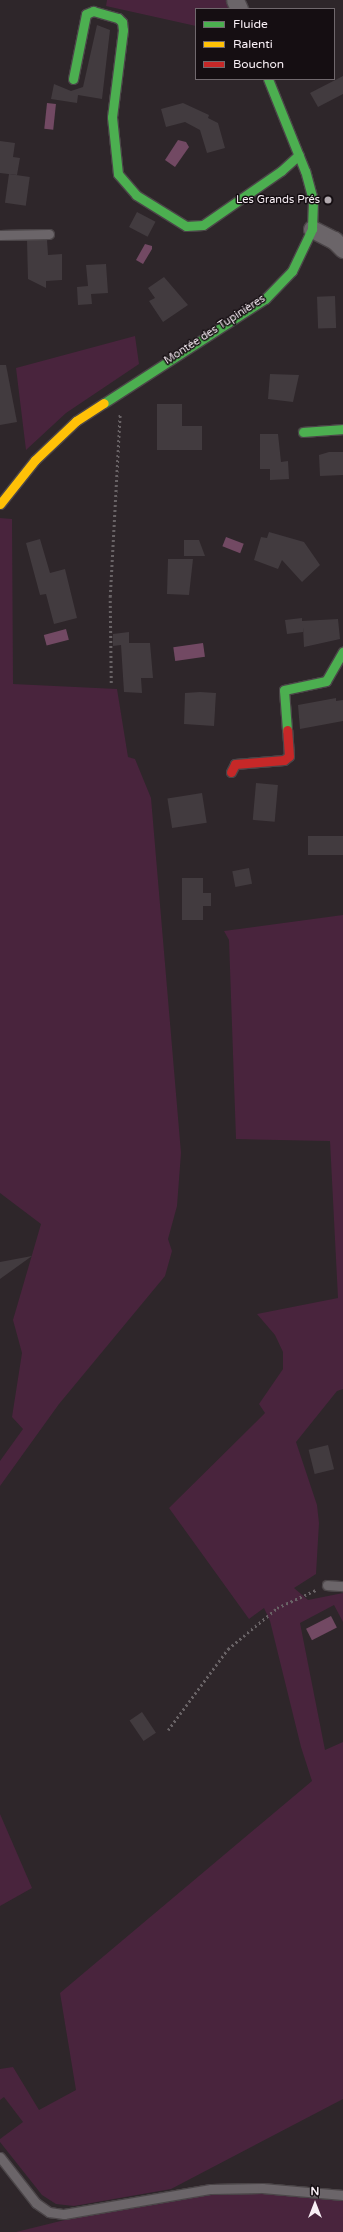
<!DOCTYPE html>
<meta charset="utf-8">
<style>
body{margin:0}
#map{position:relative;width:343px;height:2232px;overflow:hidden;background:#2e262a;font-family:"Varela Round",sans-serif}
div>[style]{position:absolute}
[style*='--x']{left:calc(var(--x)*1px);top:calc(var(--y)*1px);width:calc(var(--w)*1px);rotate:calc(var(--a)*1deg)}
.green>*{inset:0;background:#49243d}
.water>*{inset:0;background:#724963;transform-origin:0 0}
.building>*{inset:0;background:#423b3f;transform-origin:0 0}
.path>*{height:2.5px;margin-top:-1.25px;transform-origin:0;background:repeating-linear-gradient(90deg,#696366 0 2px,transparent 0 5px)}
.roads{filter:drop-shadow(1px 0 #4b4548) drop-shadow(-1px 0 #4b4548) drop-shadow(0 1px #4b4548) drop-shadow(0 -1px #4b4548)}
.lane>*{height:9px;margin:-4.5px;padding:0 4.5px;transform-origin:4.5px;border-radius:4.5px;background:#6b6569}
.street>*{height:17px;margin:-8.5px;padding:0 8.5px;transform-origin:8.5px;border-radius:8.5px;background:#6b6569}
.fast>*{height:9px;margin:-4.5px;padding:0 4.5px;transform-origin:4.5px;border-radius:4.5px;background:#4caf50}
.slow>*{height:9px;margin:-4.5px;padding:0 4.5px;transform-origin:4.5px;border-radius:4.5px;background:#ffc107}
.jam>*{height:9px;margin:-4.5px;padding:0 4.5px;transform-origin:4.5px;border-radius:4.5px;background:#c62828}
.dots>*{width:11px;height:11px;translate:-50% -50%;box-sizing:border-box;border:2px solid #150e12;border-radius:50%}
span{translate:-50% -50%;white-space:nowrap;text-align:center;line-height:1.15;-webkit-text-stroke:3px #150e12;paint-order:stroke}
.poi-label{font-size:11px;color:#f8eff5}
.right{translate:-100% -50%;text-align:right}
.street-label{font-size:11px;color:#f8eff5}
.legend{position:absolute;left:195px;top:8px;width:140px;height:72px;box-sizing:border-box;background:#150e12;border:1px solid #70686d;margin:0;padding:5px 7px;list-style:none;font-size:12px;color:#f8eff5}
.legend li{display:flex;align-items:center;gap:8px;height:20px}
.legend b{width:20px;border:1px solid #70686d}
.north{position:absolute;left:295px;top:2184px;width:40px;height:40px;-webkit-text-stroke:3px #150e12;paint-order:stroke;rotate:0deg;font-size:11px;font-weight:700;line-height:16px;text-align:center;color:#f8eff5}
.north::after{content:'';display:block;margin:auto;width:14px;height:18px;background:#f8eff5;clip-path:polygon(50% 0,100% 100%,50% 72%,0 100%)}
</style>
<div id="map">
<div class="green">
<div style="clip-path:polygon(107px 0,227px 0,231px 9px,196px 9px,196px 26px,106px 6px)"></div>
<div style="clip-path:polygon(135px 336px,139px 364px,66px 413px,26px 450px,16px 368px)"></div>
<div style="clip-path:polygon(0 518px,12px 519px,13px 684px,117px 689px,128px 757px,135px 759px,151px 798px,181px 1153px,177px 1206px,168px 1239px,172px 1251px,165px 1276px,59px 1404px,0 1486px,0 1461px,23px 1429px,12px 1417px,22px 1353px,13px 1320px,41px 1224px,0 1193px)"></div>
<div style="clip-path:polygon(343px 915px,343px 1389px,337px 1391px,296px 1442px,317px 1505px,319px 1523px,316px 1574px,294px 1588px,308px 1600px,343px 1593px,343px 1622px,334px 1605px,300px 1623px,325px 1750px,343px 1742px,343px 2099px,171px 2189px,74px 2206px,56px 2204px,42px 2195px,0 2142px,0 2139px,23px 2122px,4px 2097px,0 2100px,0 2069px,13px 2067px,39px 2110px,76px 2090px,60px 1993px,312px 1781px,301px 1747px,270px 1621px,264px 1608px,249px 1619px,169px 1508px,265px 1413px,259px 1404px,283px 1369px,283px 1352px,275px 1335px,257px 1314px,338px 1298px,330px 1141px,236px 1139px,229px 940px,224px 931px)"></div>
<div style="clip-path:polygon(0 1814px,32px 1888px,0 1906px)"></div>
<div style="clip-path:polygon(230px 2192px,343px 2198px,343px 2232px,16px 2232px,93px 2213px,192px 2195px)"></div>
</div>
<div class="water">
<div style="left:47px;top:103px;width:9px;height:26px;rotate:6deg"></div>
<div style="clip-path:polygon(178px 140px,186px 142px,189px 147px,175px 167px,165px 160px)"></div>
<div style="clip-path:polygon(145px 244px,152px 246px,152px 249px,143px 264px,136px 260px)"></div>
<div style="left:226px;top:537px;width:19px;height:10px;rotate:21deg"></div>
<div style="left:66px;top:629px;width:11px;height:23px;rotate:75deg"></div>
<div style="left:203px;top:643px;width:14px;height:30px;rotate:82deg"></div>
<div style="left:331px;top:1616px;width:13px;height:28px;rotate:63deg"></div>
</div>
<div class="building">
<div style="clip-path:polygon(97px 25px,110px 30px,102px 99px,78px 95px,77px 103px,51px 99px,54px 84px,71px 91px,83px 87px)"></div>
<div style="clip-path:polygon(343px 76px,343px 94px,318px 107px,310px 93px)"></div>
<div style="clip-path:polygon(183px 103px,209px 115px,208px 118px,218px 123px,225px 148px,207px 153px,200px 130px,185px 122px,166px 127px,161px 109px)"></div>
<div style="clip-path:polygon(0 141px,15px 143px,13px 157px,20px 158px,17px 175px,0 173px)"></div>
<div style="left:9px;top:174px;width:21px;height:29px;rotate:8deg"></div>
<div style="left:137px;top:212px;width:21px;height:17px;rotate:28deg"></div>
<div style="clip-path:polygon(27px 240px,47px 240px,48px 255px,62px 254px,62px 280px,46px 281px,46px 288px,28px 279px)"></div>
<div style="clip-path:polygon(106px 264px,108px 293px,91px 294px,92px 304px,78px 305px,77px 287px,88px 286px,86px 265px)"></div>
<div style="clip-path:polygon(164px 277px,188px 305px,163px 322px,149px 301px,155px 298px,148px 288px)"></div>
<div style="left:335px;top:296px;width:32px;height:18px;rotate:88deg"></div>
<div style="clip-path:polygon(0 365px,6px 365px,17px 422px,0 425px)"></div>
<div style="clip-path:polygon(270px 374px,299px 375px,293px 402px,268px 399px)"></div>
<div style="clip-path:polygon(157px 404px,182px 404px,182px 426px,202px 426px,202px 450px,157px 450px)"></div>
<div style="clip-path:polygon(260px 434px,278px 434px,281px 462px,288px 461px,289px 479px,270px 480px,270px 469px,260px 469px)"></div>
<div style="clip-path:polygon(329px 452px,343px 452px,343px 475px,320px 476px,319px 455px)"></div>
<div style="clip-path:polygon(269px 532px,304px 542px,320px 565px,302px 582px,282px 560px,278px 569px,254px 560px,261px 537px,267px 538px)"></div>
<div style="clip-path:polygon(40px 539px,50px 573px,65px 569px,77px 618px,54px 624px,46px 594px,40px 595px,26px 543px)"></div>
<div style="clip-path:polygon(184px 540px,199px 540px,205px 556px,184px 556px)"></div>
<div style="clip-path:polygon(168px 559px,193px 559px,189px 595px,167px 594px)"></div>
<div style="clip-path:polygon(302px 618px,302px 621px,338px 619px,340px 639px,304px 647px,303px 627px,303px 632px,287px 634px,285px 620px)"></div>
<div style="clip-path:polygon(129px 632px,129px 643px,150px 643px,153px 678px,141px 678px,142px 693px,124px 692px,121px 645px,113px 646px,113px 634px)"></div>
<div style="clip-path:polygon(200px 692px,216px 693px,214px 726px,184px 724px,185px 693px)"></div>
<div style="clip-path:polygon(336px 698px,336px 701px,343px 700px,343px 721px,300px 729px,298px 705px)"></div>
<div style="left:256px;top:783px;width:22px;height:37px;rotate:5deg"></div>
<div style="left:202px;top:793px;width:30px;height:35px;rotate:81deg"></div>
<div style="left:343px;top:836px;width:19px;height:35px;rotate:90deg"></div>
<div style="left:249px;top:868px;width:16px;height:17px;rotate:79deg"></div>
<div style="clip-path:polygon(182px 878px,203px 878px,203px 893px,211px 893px,211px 906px,203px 906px,203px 920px,182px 920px)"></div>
<div style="clip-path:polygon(32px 1256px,0 1279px,0 1262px)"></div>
<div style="left:328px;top:1445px;width:25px;height:20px;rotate:76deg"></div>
<div style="left:142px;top:1712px;width:25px;height:15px;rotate:56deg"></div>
</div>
<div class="path">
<div style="--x:111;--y:683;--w:86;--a:-90.7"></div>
<div style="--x:110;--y:597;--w:183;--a:-86.9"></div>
<div style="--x:168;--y:1730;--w:101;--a:-53.5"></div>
<div style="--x:228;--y:1649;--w:64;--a:-39.9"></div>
<div style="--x:277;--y:1608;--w:43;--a:-24.8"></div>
</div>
<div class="roads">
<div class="lane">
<div style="--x:0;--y:235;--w:49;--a:-1.2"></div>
<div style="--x:327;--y:1585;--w:16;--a:4"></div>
<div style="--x:0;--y:2157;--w:58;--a:52"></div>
<div style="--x:36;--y:2203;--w:16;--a:35"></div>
<div style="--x:49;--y:2212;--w:15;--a:8"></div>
<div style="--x:64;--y:2214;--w:149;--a:-9.7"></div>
<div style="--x:211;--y:2189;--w:51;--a:-1.1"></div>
<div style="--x:262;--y:2188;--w:81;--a:4.9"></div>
</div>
<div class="street">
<div style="--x:235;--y:0;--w:10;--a:66"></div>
<div style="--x:312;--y:229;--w:25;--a:27"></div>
<div style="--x:334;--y:240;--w:13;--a:45"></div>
</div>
<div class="fast">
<div style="--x:73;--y:79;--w:66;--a:-78.7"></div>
<div style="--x:86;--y:14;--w:8;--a:-23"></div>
<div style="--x:93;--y:11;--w:26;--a:16"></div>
<div style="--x:118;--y:18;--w:6;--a:45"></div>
<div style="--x:122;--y:22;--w:8;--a:83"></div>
<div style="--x:123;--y:30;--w:88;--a:97.2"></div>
<div style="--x:112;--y:117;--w:57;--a:84"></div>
<div style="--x:118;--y:174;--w:28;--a:49"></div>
<div style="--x:136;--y:195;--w:59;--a:31.8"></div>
<div style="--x:186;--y:226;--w:17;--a:-3"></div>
<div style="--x:203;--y:225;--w:95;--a:-34.7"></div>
<div style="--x:281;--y:171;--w:24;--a:-42"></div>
<div style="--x:104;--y:403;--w:192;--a:-32.9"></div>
<div style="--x:265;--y:299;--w:39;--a:-46"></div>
<div style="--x:292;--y:271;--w:47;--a:-64.5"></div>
<div style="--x:312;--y:229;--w:29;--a:-88"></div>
<div style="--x:313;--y:200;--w:30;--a:-105"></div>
<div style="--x:305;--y:171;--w:99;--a:-111.9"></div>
<div style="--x:303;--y:432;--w:40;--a:-4.3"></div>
<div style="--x:287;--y:730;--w:40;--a:-94.3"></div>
<div style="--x:284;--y:690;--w:43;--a:-12.1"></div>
<div style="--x:326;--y:681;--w:34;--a:-60"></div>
</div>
<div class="slow">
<div style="--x:0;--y:504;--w:56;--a:-51.5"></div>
<div style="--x:35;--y:460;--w:57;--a:-43.6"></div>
<div style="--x:76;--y:421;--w:33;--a:-33"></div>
</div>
<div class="jam">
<div style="--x:231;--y:772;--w:9;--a:-63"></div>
<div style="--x:235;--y:764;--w:49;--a:-4.7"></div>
<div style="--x:284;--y:760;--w:6;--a:-39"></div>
<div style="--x:289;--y:756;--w:26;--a:-94"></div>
</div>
</div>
<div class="dots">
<div style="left:328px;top:200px;background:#b1a9ae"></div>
</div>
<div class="poi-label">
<span class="right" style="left:320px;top:200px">Les Grands Prés</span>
</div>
<div class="street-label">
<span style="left:215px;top:330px;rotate:-33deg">Montée des Tupinières</span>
</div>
<ul class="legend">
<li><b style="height:5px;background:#4caf50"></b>Fluide</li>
<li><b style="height:5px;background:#ffc107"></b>Ralenti</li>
<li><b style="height:5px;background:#c62828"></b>Bouchon</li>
</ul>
<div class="north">N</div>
</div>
